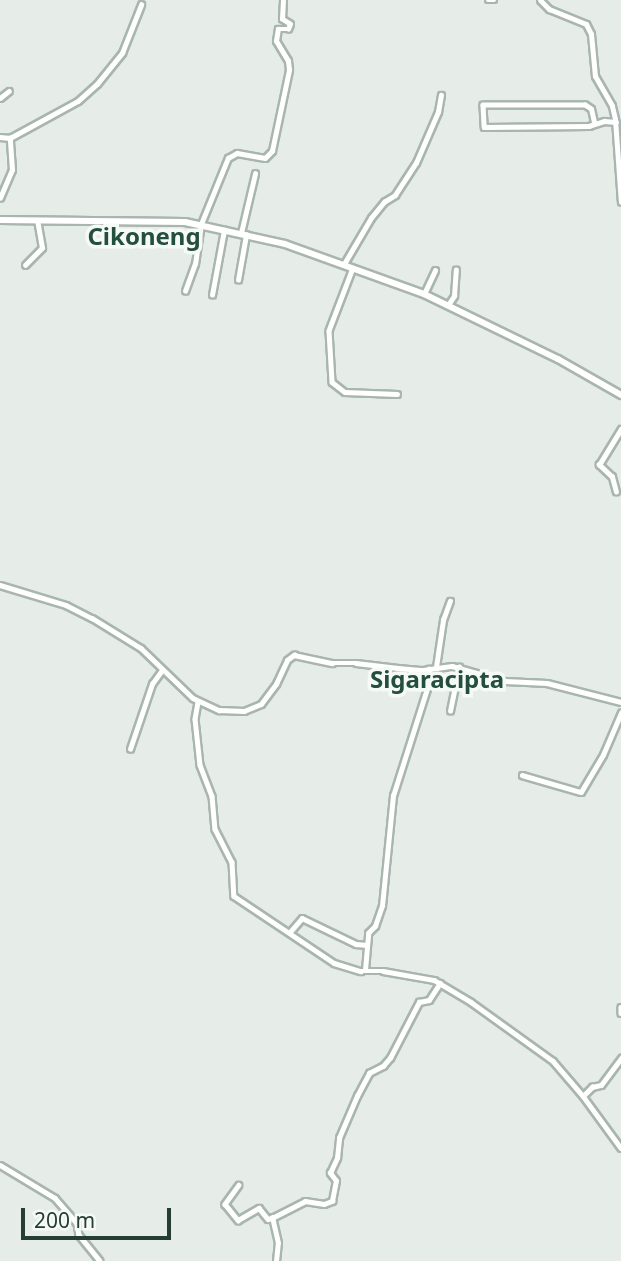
<!DOCTYPE html>
<style>
body{margin:0}
#map{position:relative;width:621px;height:1261px;overflow:hidden;background:#e6ede9;font-family:"Noto Sans",sans-serif}
div>[style]{position:absolute}
[style*='--x']{left:calc(var(--x)*1px);top:calc(var(--y)*1px);width:calc(var(--w)*1px);rotate:calc(var(--a)*1deg)}
.roads{filter:drop-shadow(2px 0 #a9b5af) drop-shadow(-2px 0 #a9b5af) drop-shadow(0 2px #a9b5af) drop-shadow(0 -2px #a9b5af)}
.minor>*{height:4.5px;margin:-2.25px;padding:0 2.25px;transform-origin:2.25px;border-radius:2.25px;background:#fff}
.tertiary>*{height:5px;margin:-2.5px;padding:0 2.5px;transform-origin:2.5px;border-radius:2.5px;background:#fff}
.secondary>*{height:6px;margin:-3px;padding:0 3px;transform-origin:3px;border-radius:3px;background:#fff}
span{translate:-50% -50%;white-space:nowrap;text-align:center;line-height:1.15;-webkit-text-stroke:7px #f6faf7;paint-order:stroke}
.quarter-label{font-size:24px;color:#244e3f;font-weight:700}
.scale{position:absolute;left:21px;top:1208px;width:150px;height:32px;box-sizing:border-box;border:4px solid #263d35;border-top:0;padding-left:9px;font-size:21px;line-height:24px;white-space:nowrap;color:#263d35;-webkit-text-stroke:5px #f6faf7;paint-order:stroke}
</style>
<div id="map">
<div class="roads">
<div class="minor">
<div style="--x:488;--y:0;--w:6;--a:0"></div>
<div style="--x:0;--y:98;--w:11;--a:-38"></div>
<div style="--x:594;--y:122;--w:13;--a:-103"></div>
<div style="--x:591;--y:109;--w:7;--a:-146"></div>
<div style="--x:585;--y:105;--w:102;--a:180"></div>
<div style="--x:483;--y:105;--w:22;--a:87"></div>
<div style="--x:484;--y:127;--w:105;--a:-0.5"></div>
<div style="--x:589;--y:126;--w:16;--a:-18"></div>
<div style="--x:604;--y:121;--w:12;--a:5"></div>
<div style="--x:0;--y:137;--w:10;--a:6"></div>
<div style="--x:10;--y:138;--w:77;--a:-28.6"></div>
<div style="--x:78;--y:101;--w:25;--a:-42"></div>
<div style="--x:97;--y:84;--w:40;--a:-51"></div>
<div style="--x:122;--y:53;--w:52;--a:-68.4"></div>
<div style="--x:0;--y:198;--w:30;--a:-67"></div>
<div style="--x:12;--y:170;--w:32;--a:-94"></div>
<div style="--x:241;--y:233;--w:61;--a:-76.7"></div>
<div style="--x:344;--y:264;--w:53;--a:-59.6"></div>
<div style="--x:371;--y:218;--w:21;--a:-51"></div>
<div style="--x:384;--y:202;--w:13;--a:-32"></div>
<div style="--x:395;--y:195;--w:38;--a:-57"></div>
<div style="--x:416;--y:163;--w:56;--a:-66.7"></div>
<div style="--x:438;--y:112;--w:17;--a:-80"></div>
<div style="--x:25;--y:265;--w:24;--a:-45"></div>
<div style="--x:42;--y:248;--w:28;--a:-100"></div>
<div style="--x:353;--y:268;--w:67;--a:110.9"></div>
<div style="--x:329;--y:331;--w:51;--a:86.6"></div>
<div style="--x:332;--y:382;--w:16;--a:38"></div>
<div style="--x:345;--y:392;--w:52;--a:2.2"></div>
<div style="--x:238;--y:280;--w:46;--a:-79.9"></div>
<div style="--x:185;--y:291;--w:29;--a:-70"></div>
<div style="--x:195;--y:264;--w:40;--a:-81.5"></div>
<div style="--x:201;--y:224;--w:71;--a:-67.8"></div>
<div style="--x:228;--y:158;--w:10;--a:-29"></div>
<div style="--x:237;--y:153;--w:28;--a:10"></div>
<div style="--x:265;--y:158;--w:10;--a:-45"></div>
<div style="--x:272;--y:151;--w:83;--a:-78.1"></div>
<div style="--x:289;--y:70;--w:9;--a:-96"></div>
<div style="--x:288;--y:61;--w:23;--a:-121"></div>
<div style="--x:276;--y:41;--w:12;--a:-81"></div>
<div style="--x:278;--y:29;--w:10;--a:0"></div>
<div style="--x:288;--y:29;--w:5;--a:-68"></div>
<div style="--x:290;--y:24;--w:9;--a:-148"></div>
<div style="--x:282;--y:19;--w:18;--a:-87"></div>
<div style="--x:424;--y:294;--w:26;--a:-65"></div>
<div style="--x:212;--y:295;--w:66;--a:-79.5"></div>
<div style="--x:448;--y:305;--w:11;--a:-56"></div>
<div style="--x:454;--y:296;--w:26;--a:-86"></div>
<div style="--x:616;--y:492;--w:16;--a:-105"></div>
<div style="--x:612;--y:477;--w:18;--a:-137"></div>
<div style="--x:599;--y:465;--w:42;--a:-58.6"></div>
<div style="--x:0;--y:585;--w:69;--a:16.9"></div>
<div style="--x:66;--y:605;--w:29;--a:27"></div>
<div style="--x:92;--y:618;--w:57;--a:31.5"></div>
<div style="--x:141;--y:648;--w:72;--a:43.9"></div>
<div style="--x:193;--y:698;--w:29;--a:25"></div>
<div style="--x:219;--y:710;--w:25;--a:2"></div>
<div style="--x:244;--y:711;--w:18;--a:-22"></div>
<div style="--x:261;--y:704;--w:25;--a:-53"></div>
<div style="--x:276;--y:684;--w:26;--a:-65"></div>
<div style="--x:287;--y:660;--w:9;--a:-36"></div>
<div style="--x:294;--y:655;--w:39;--a:12"></div>
<div style="--x:332;--y:663;--w:24;--a:0"></div>
<div style="--x:356;--y:663;--w:42;--a:6.8"></div>
<div style="--x:398;--y:668;--w:25;--a:5"></div>
<div style="--x:423;--y:670;--w:29;--a:-8"></div>
<div style="--x:452;--y:666;--w:55;--a:15.8"></div>
<div style="--x:505;--y:681;--w:42;--a:2.7"></div>
<div style="--x:547;--y:683;--w:76;--a:14.4"></div>
<div style="--x:436;--y:667;--w:48;--a:-81.5"></div>
<div style="--x:443;--y:620;--w:20;--a:-70"></div>
<div style="--x:198;--y:702;--w:17;--a:100"></div>
<div style="--x:195;--y:719;--w:46;--a:83.8"></div>
<div style="--x:200;--y:765;--w:33;--a:69"></div>
<div style="--x:212;--y:796;--w:33;--a:85"></div>
<div style="--x:215;--y:829;--w:37;--a:63"></div>
<div style="--x:232;--y:862;--w:34;--a:87"></div>
<div style="--x:234;--y:896;--w:120;--a:33.8"></div>
<div style="--x:334;--y:963;--w:28;--a:17"></div>
<div style="--x:361;--y:971;--w:22;--a:0"></div>
<div style="--x:383;--y:971;--w:52;--a:10"></div>
<div style="--x:434;--y:980;--w:43;--a:30.7"></div>
<div style="--x:471;--y:1002;--w:101;--a:35.7"></div>
<div style="--x:553;--y:1061;--w:46;--a:49.4"></div>
<div style="--x:583;--y:1096;--w:64;--a:53.8"></div>
<div style="--x:450;--y:711;--w:45;--a:-78.4"></div>
<div style="--x:130;--y:749;--w:69;--a:-71.3"></div>
<div style="--x:152;--y:684;--w:17;--a:-54"></div>
<div style="--x:522;--y:775;--w:61;--a:16.1"></div>
<div style="--x:581;--y:792;--w:43;--a:-59.3"></div>
<div style="--x:603;--y:755;--w:46;--a:-66.8"></div>
<div style="--x:290;--y:932;--w:18;--a:-49"></div>
<div style="--x:302;--y:918;--w:60;--a:25.7"></div>
<div style="--x:356;--y:944;--w:11;--a:5"></div>
<div style="--x:365;--y:970;--w:37;--a:-85"></div>
<div style="--x:368;--y:933;--w:10;--a:-45"></div>
<div style="--x:375;--y:926;--w:21;--a:-71"></div>
<div style="--x:382;--y:906;--w:111;--a:-84.3"></div>
<div style="--x:393;--y:796;--w:112;--a:-72.4"></div>
<div style="--x:427;--y:689;--w:20;--a:-84"></div>
<div style="--x:621;--y:1007;--w:6;--a:90"></div>
<div style="--x:583;--y:1096;--w:13;--a:-45"></div>
<div style="--x:592;--y:1087;--w:9;--a:-13"></div>
<div style="--x:601;--y:1085;--w:34;--a:-53"></div>
<div style="--x:0;--y:1165;--w:64;--a:31"></div>
<div style="--x:55;--y:1198;--w:33;--a:49"></div>
<div style="--x:77;--y:1223;--w:12;--a:81"></div>
<div style="--x:79;--y:1235;--w:33;--a:51"></div>
<div style="--x:239;--y:1185;--w:24;--a:126"></div>
<div style="--x:225;--y:1204;--w:21;--a:51"></div>
<div style="--x:238;--y:1220;--w:24;--a:-30"></div>
<div style="--x:259;--y:1208;--w:14;--a:51"></div>
<div style="--x:268;--y:1219;--w:4;--a:-14"></div>
<div style="--x:276;--y:1261;--w:18;--a:-84"></div>
<div style="--x:278;--y:1243;--w:26;--a:-103"></div>
<div style="--x:272;--y:1218;--w:37;--a:-27"></div>
<div style="--x:305;--y:1201;--w:19;--a:9"></div>
<div style="--x:324;--y:1204;--w:9;--a:-21"></div>
<div style="--x:332;--y:1201;--w:20;--a:-79"></div>
<div style="--x:336;--y:1181;--w:10;--a:-127"></div>
<div style="--x:330;--y:1173;--w:17;--a:-65"></div>
<div style="--x:337;--y:1158;--w:20;--a:-84"></div>
<div style="--x:339;--y:1138;--w:46;--a:-66.8"></div>
<div style="--x:357;--y:1096;--w:26;--a:-62"></div>
<div style="--x:369;--y:1073;--w:16;--a:-27"></div>
<div style="--x:383;--y:1066;--w:11;--a:-49"></div>
<div style="--x:390;--y:1058;--w:63;--a:-62.6"></div>
<div style="--x:419;--y:1002;--w:10;--a:-11"></div>
<div style="--x:429;--y:1000;--w:20;--a:-57"></div>
</div>
<div class="tertiary">
<div style="--x:540;--y:0;--w:13;--a:45"></div>
<div style="--x:549;--y:9;--w:40;--a:22"></div>
<div style="--x:586;--y:24;--w:11;--a:63"></div>
<div style="--x:591;--y:34;--w:42;--a:84.6"></div>
<div style="--x:595;--y:76;--w:34;--a:60"></div>
<div style="--x:612;--y:106;--w:13;--a:77"></div>
<div style="--x:615;--y:119;--w:83;--a:85.9"></div>
</div>
<div class="secondary">
<div style="--x:0;--y:220;--w:185;--a:0.6"></div>
<div style="--x:185;--y:222;--w:102;--a:12.4"></div>
<div style="--x:285;--y:244;--w:148;--a:19.8"></div>
<div style="--x:424;--y:294;--w:149;--a:25.9"></div>
<div style="--x:558;--y:359;--w:73;--a:29.7"></div>
</div>
</div>
<div class="quarter-label">
<span style="left:144px;top:236px">Cikoneng</span>
<span style="left:437px;top:679px">Sigaracipta</span>
</div>
<div class="scale">200 m</div>
</div>
